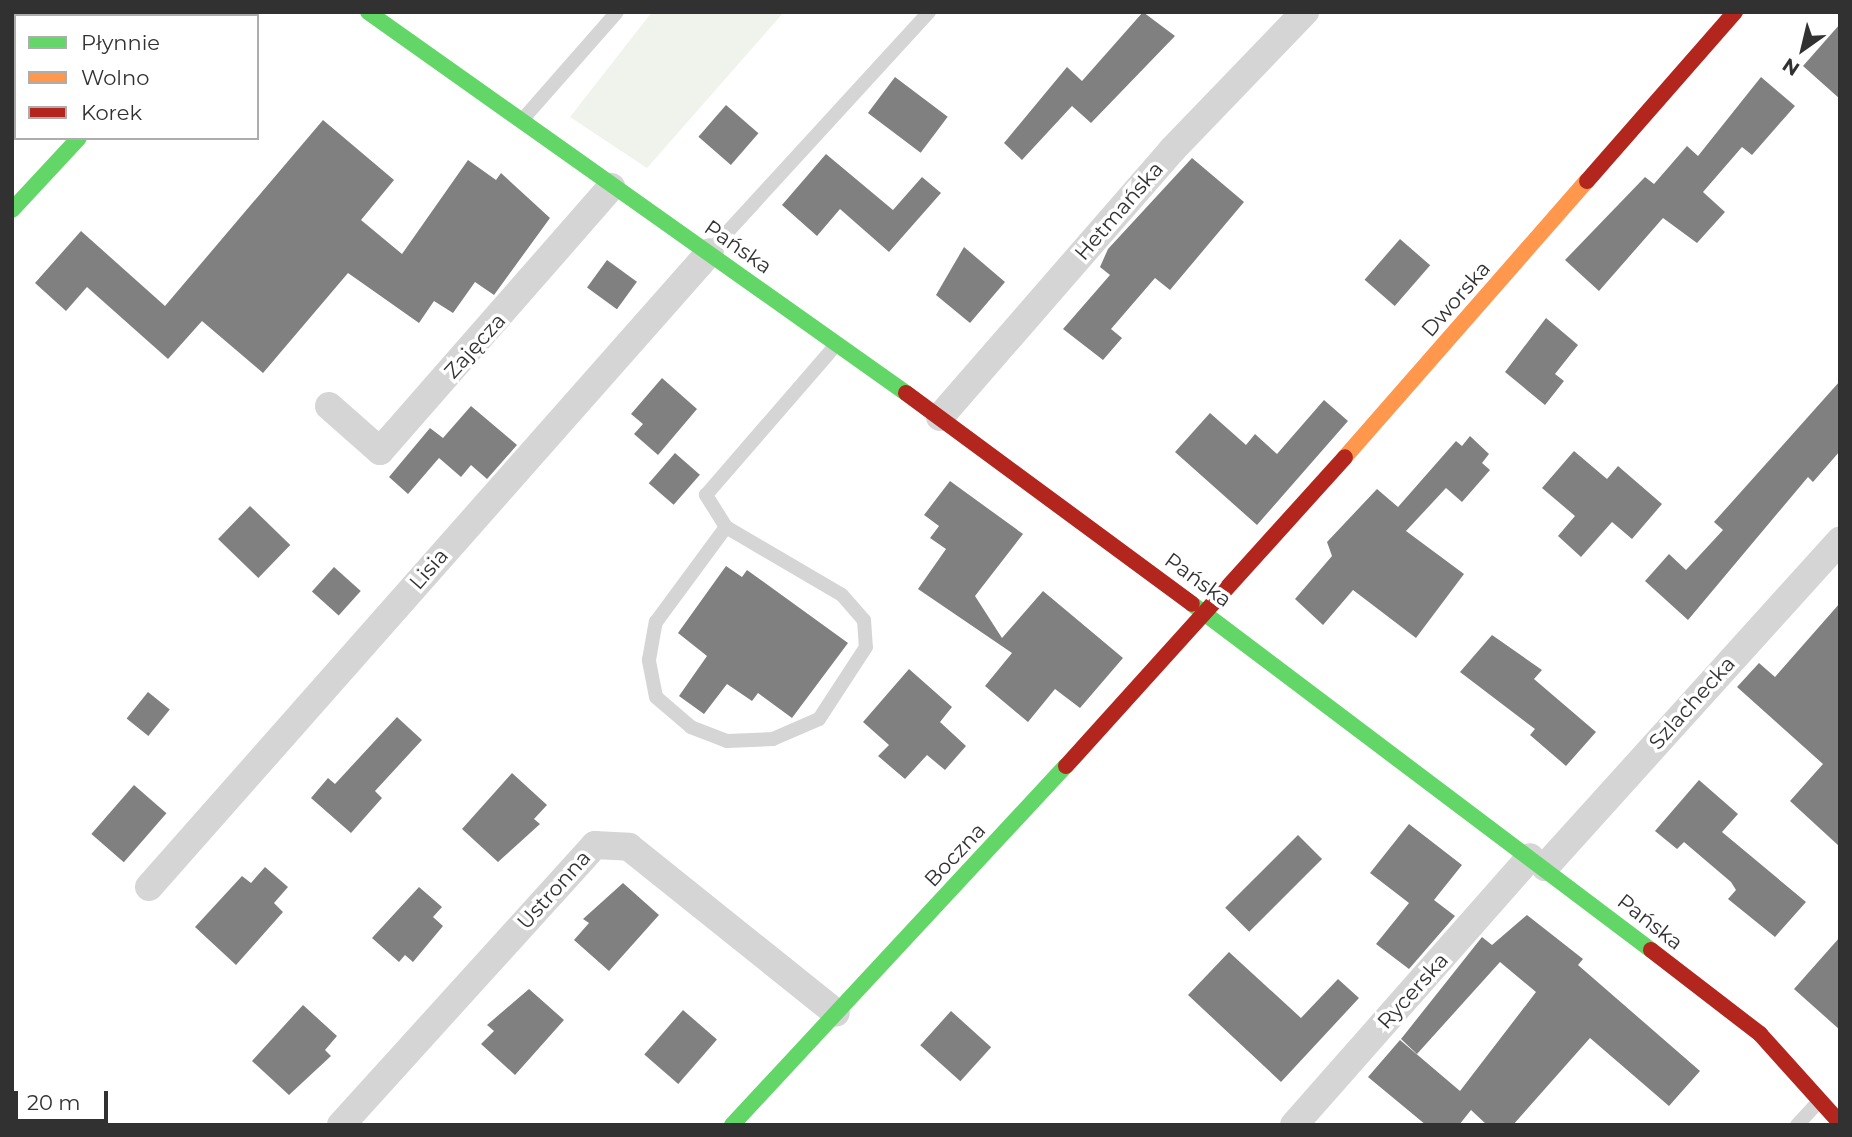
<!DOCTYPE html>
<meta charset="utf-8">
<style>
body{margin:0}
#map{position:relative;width:1852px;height:1137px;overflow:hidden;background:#fff;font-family:Montserrat,sans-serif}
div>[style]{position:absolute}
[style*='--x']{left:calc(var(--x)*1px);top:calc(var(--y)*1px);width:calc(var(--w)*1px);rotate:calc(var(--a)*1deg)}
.green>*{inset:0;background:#f0f3ec}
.building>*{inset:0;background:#808080;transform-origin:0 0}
.lane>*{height:14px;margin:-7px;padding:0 7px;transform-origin:7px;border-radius:7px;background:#d5d5d5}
.street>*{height:28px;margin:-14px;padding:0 14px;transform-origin:14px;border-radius:14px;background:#d5d5d5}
.fast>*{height:16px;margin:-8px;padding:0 8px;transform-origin:8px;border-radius:8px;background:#63d668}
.slow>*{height:16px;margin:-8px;padding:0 8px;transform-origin:8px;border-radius:8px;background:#ff974d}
.jam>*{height:16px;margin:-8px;padding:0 8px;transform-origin:8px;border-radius:8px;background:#b3261e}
span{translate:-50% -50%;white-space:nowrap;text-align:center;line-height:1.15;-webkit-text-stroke:7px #fff;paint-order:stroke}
.street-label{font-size:21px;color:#313131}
.frame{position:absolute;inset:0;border:14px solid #313131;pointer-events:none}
.legend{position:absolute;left:14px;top:14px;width:245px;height:126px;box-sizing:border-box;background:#fff;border:2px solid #adadad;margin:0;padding:9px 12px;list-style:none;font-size:21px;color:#313131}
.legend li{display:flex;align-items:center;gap:14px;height:35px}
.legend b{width:35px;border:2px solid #adadad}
.north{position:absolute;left:1768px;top:14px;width:70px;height:70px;-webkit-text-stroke:5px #fff;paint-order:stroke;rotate:214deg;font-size:19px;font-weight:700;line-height:28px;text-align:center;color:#313131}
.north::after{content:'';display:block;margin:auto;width:24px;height:32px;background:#313131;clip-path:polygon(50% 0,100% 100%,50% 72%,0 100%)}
.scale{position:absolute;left:14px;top:1091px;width:94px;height:32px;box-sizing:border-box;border:4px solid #313131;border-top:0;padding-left:9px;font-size:21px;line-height:24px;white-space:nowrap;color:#313131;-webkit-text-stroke:5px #fff;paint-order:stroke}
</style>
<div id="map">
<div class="green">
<div style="clip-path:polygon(652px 12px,784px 12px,647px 168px,570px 117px)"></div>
</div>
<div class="building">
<div style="clip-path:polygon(1143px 12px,1175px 36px,1091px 123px,1072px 106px,1022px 160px,1004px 143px,1067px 67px,1082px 81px)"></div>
<div style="clip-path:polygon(1840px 24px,1840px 99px,1803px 66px)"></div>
<div style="left:895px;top:77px;width:66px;height:45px;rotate:37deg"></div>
<div style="clip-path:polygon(1761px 77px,1795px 106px,1752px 155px,1742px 147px,1703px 192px,1725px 212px,1697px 243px,1663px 218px,1599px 291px,1565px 260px,1645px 177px,1654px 184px,1687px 146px,1698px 156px)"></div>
<div style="left:726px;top:105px;width:43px;height:42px;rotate:41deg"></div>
<div style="clip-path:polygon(323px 120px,394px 180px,361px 220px,402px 254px,468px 160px,496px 180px,501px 173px,550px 218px,494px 295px,475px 282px,453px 313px,434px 301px,419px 323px,348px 273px,263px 373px,202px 321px,168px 359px,87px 287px,66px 311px,35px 283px,81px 231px,165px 306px)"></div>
<div style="clip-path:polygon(826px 154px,893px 210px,922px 177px,941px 193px,889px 252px,840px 209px,817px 236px,782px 205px)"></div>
<div style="clip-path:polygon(1192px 158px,1244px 202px,1170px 290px,1155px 278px,1111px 329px,1122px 338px,1103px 360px,1063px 329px,1110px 275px,1100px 267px,1108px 249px)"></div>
<div style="left:1400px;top:239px;width:40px;height:54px;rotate:41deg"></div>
<div style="clip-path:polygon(964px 247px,1005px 282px,970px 323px,936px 295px)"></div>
<div style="left:607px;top:260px;width:37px;height:34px;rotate:36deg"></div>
<div style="clip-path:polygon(1546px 318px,1578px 345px,1555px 374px,1564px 381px,1545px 405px,1505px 372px)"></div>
<div style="clip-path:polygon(662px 378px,697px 409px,658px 455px,634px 434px,643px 424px,631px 414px)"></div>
<div style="clip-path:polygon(1840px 381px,1840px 451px,1813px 482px,1808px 477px,1688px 620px,1645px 581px,1669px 554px,1686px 570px,1723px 530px,1714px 522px)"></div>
<div style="clip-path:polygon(1324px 400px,1348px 421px,1257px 525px,1175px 452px,1210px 413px,1246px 445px,1255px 434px,1277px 454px)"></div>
<div style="clip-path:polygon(471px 406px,517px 445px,487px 479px,471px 465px,461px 477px,439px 458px,408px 494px,389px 477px,430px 428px,443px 438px)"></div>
<div style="clip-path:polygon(1470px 436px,1489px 454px,1482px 463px,1490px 470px,1462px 502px,1446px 488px,1406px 531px,1464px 574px,1416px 638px,1353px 590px,1323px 625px,1295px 599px,1332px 556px,1327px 542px,1377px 489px,1398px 507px,1456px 441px,1462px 446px)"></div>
<div style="clip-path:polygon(1574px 451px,1607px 479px,1618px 466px,1662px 504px,1632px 539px,1612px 522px,1581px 557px,1558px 536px,1575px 516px,1542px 488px)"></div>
<div style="left:675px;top:453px;width:33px;height:40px;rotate:41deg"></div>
<div style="clip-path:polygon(950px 481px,1023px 534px,975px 596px,1002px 638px,1043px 591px,1123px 658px,1080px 708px,1055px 689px,1028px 722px,985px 686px,1012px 653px,918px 589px,946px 549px,930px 538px,939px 526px,924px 515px)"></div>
<div style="left:250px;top:506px;width:56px;height:46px;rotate:44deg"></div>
<div style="clip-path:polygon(726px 566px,742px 577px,747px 570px,848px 643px,792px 718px,758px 693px,752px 701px,727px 684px,704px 714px,679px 696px,707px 656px,678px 633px)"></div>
<div style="left:334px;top:567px;width:36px;height:33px;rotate:42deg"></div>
<div style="clip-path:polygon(1840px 603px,1840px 847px,1790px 801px,1823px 764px,1737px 687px,1759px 663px,1775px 677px)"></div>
<div style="clip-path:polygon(1492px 635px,1542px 670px,1534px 679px,1596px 732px,1566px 766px,1530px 735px,1535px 729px,1460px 672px)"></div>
<div style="clip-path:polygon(909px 669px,952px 707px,940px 722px,966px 746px,945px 770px,927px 755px,905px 779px,878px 756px,889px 745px,863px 722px)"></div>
<div style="left:148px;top:692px;width:28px;height:34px;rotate:39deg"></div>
<div style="clip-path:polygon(397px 717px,422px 740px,375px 791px,382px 798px,351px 833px,311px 798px,328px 778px,335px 784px)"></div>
<div style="clip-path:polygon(512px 773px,547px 805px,534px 819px,540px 824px,498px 862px,462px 829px)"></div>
<div style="clip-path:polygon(1699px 780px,1738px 814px,1722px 832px,1806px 902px,1775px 937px,1728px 899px,1736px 890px,1731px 882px,1684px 842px,1677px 849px,1655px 831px)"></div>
<div style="left:134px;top:785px;width:43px;height:65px;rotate:41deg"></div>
<div style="clip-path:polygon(1409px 824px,1462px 865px,1434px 900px,1455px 916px,1409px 969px,1376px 944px,1409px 903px,1370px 873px)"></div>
<div style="left:1298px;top:835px;width:34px;height:103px;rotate:45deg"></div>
<div style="clip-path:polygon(265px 867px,288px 887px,274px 903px,283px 912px,236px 965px,195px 927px,242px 876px,251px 883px)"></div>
<div style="clip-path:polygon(623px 883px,659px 915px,609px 971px,574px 940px,589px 923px,583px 919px)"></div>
<div style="clip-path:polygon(419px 887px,442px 907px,433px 917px,443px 926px,413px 962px,405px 955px,399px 962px,372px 938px)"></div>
<div style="clip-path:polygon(1527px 915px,1583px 959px,1578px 965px,1700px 1071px,1669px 1106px,1590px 1038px,1513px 1125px,1487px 1125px,1471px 1110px,1459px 1125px,1426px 1125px,1368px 1077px,1400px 1040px,1460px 1091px,1536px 992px,1500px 962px,1417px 1054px,1401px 1039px,1482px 937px,1492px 945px)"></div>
<div style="clip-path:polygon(1840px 937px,1840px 1030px,1794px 989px)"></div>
<div style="clip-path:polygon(1229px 952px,1301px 1018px,1338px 979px,1359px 998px,1281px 1082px,1188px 995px)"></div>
<div style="clip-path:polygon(529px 989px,564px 1020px,515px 1075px,481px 1044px,494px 1031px,487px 1025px)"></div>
<div style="clip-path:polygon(303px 1005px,337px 1036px,325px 1050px,331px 1056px,289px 1095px,252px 1061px)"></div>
<div style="left:683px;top:1010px;width:45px;height:59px;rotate:41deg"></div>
<div style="left:951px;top:1011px;width:54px;height:46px;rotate:42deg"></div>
</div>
<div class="lane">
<div style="--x:523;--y:119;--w:142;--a:-48.7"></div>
<div style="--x:710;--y:251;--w:324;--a:-47.5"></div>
<div style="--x:726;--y:527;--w:134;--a:30.4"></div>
<div style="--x:842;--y:595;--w:33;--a:49"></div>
<div style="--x:864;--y:620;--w:27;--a:86"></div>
<div style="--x:866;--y:647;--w:86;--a:123.1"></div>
<div style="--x:819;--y:719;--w:50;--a:156.5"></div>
<div style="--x:773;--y:739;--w:46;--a:177.5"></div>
<div style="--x:727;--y:741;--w:39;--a:-159"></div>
<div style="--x:691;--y:727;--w:46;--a:-139.4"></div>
<div style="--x:656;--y:697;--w:38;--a:-101"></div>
<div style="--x:649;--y:660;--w:39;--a:-80"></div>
<div style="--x:656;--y:622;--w:118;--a:-53.6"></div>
<div style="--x:726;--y:527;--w:38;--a:-122"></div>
<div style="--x:706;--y:495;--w:197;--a:-49.1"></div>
<div style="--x:1797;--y:1125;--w:33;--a:-47"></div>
</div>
<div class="street">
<div style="--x:329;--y:406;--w:68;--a:41.4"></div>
<div style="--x:380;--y:451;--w:351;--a:-48.8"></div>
<div style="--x:940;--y:417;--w:354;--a:-49"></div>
<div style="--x:1172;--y:150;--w:192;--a:-46.1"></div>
<div style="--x:1545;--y:867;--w:440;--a:-47.9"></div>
<div style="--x:149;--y:887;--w:847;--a:-48.54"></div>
<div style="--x:341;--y:1125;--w:378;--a:-47.8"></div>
<div style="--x:595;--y:845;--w:34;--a:3"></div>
<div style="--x:629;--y:847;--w:265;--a:38.7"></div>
<div style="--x:1294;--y:1125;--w:357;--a:-48.6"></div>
</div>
<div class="fast">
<div style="--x:368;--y:12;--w:659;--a:35.31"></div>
<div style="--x:149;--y:16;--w:4;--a:-63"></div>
<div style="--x:12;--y:210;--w:98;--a:-47.1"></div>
<div style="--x:1192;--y:604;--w:575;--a:37.01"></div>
<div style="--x:732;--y:1125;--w:490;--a:-47.1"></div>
</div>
<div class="slow">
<div style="--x:190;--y:16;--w:5;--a:-53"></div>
<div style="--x:1345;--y:457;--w:367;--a:-48.8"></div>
</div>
<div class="jam">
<div style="--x:1587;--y:181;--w:225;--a:-48.8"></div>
<div style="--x:906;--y:393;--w:355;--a:36.4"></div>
<div style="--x:1066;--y:766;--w:416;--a:-47.9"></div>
<div style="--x:1651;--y:950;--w:138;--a:37.6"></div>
<div style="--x:1760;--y:1034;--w:120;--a:48"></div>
</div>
<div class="street-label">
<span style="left:1119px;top:211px;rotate:-49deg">Hetmańska</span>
<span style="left:738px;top:247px;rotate:35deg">Pańska</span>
<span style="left:1456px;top:299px;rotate:-49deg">Dworska</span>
<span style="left:475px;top:346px;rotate:-48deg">Zajęcza</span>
<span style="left:429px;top:569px;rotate:-49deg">Lisia</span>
<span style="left:1198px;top:580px;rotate:36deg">Pańska</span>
<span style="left:1692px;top:703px;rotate:-48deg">Szlachecka</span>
<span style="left:955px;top:855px;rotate:-47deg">Boczna</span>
<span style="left:554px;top:890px;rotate:-48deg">Ustronna</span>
<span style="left:1650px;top:922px;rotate:38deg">Pańska</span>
<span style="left:1413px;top:991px;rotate:-48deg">Rycerska</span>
</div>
<div class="frame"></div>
<ul class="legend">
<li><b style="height:9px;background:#63d668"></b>Płynnie</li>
<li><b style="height:9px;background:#ff974d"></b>Wolno</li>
<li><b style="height:9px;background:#b3261e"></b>Korek</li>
</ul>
<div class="north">N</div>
<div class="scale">20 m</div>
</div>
